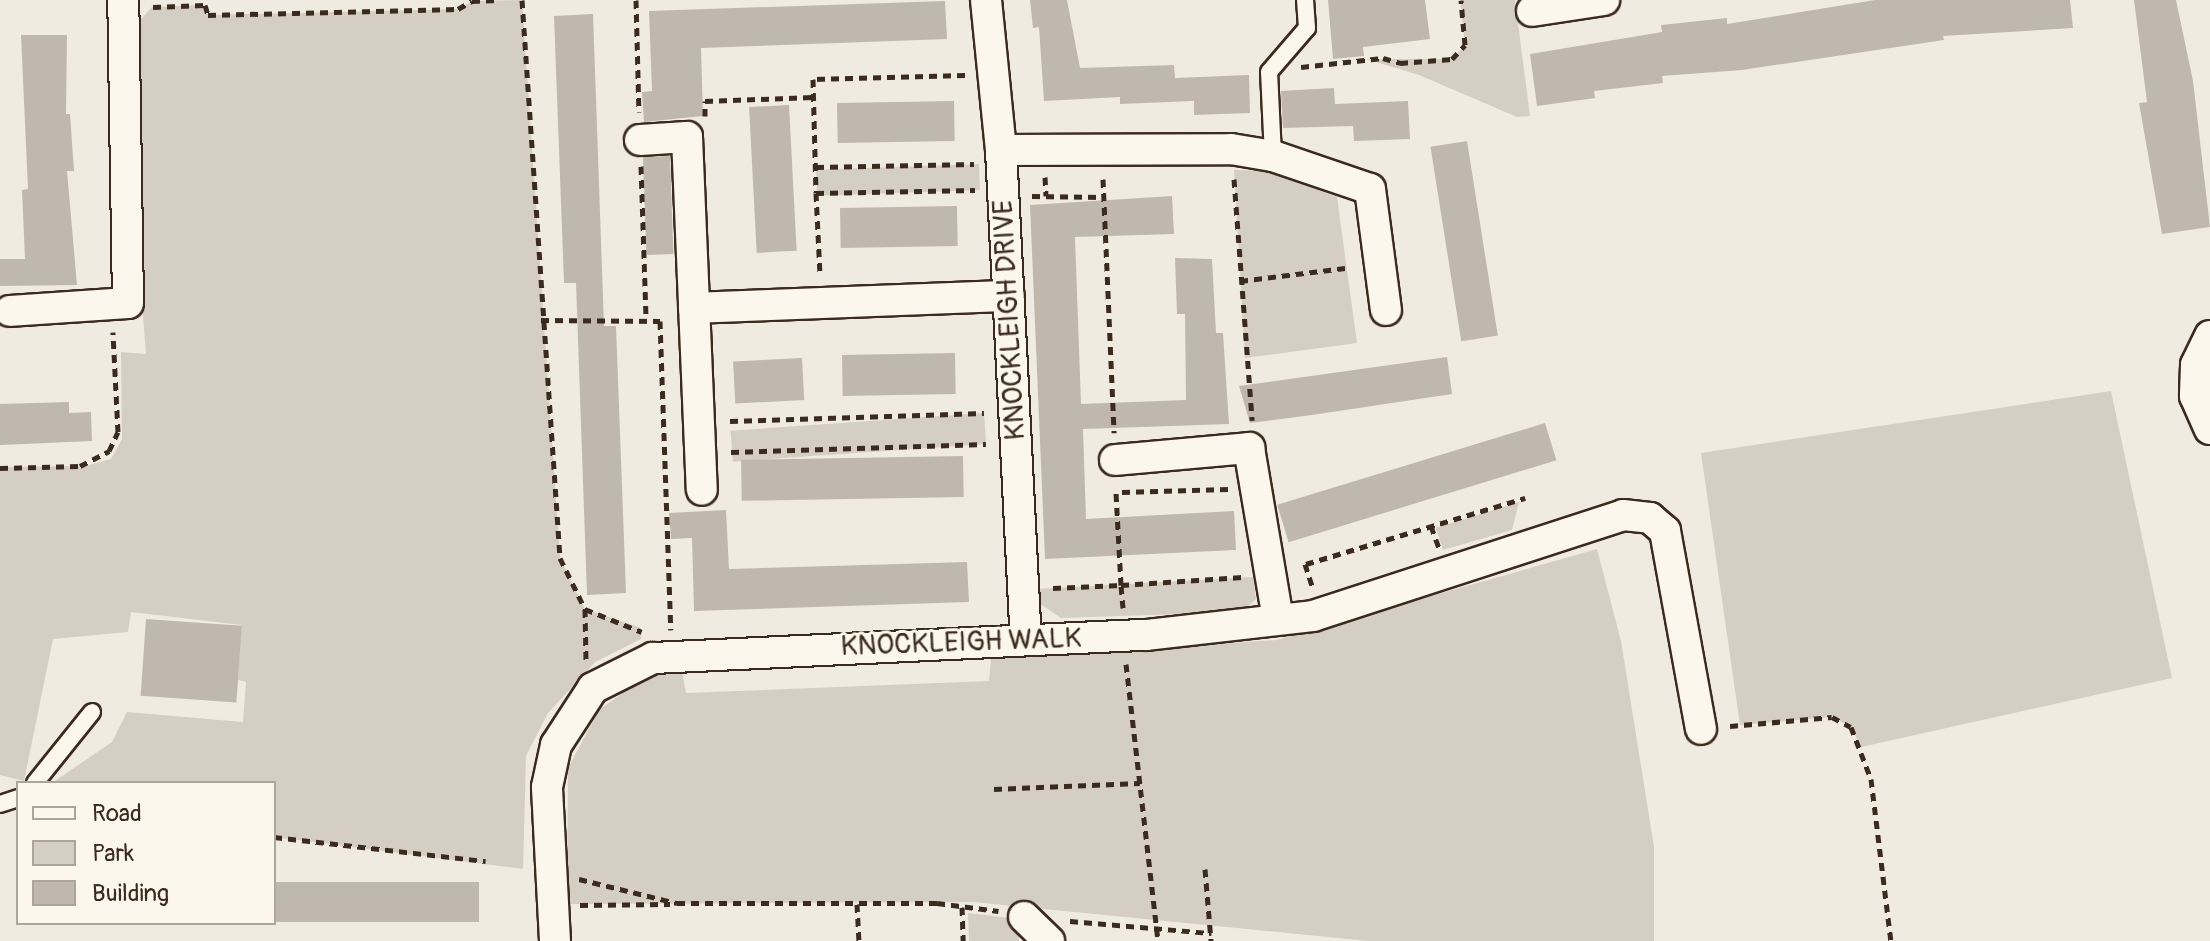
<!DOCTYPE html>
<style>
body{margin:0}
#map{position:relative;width:2210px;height:941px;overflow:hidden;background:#f0ebe0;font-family:Pangolin,sans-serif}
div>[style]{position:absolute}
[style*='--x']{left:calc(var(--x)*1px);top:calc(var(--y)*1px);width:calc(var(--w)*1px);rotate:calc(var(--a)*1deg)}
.green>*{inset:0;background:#d5cec3;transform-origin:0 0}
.building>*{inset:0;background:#c0b8ad;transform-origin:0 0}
.path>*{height:5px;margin-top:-2.5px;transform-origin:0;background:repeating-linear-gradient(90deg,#3b2a1e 0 8px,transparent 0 14px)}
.roads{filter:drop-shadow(2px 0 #3b2a1e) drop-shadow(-2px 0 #3b2a1e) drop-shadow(0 2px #3b2a1e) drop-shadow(0 -2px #3b2a1e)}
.service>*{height:16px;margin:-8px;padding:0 8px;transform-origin:8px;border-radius:8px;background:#fbf7ec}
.minor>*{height:30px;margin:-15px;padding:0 15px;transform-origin:15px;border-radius:15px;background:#fbf7ec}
span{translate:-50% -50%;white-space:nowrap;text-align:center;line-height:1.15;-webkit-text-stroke:6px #fbf7ec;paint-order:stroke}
.street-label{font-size:28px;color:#3b2a1e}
.legend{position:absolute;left:16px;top:781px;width:260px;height:144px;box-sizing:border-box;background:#fbf7ec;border:2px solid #aea59a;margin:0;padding:10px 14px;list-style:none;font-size:24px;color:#3b2a1e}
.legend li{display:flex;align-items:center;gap:16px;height:40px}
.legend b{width:40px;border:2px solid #aea59a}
</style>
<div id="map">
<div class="green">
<div style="clip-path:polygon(522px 0,560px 558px,585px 609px,641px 628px,641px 639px,595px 662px,548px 713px,526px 756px,523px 869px,274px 837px,274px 783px,52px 783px,112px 742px,127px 712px,243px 722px,246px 682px,238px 680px,241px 625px,131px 612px,128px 632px,53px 639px,24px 781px,0 775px,0 467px,86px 466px,111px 459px,122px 439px,121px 352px,146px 354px,135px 214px,133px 28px,152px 7px,205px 5px,209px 15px,458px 9px,472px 1px)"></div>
<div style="clip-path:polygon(1460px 0,1515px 0,1530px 116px,1517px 117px,1419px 75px,1366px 59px,1452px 59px,1465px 45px)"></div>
<div style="left:979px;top:164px;width:26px;height:163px;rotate:88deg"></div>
<div style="clip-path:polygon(1234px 170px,1267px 171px,1337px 197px,1357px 343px,1245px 358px)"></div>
<div style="clip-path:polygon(2111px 391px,2172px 678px,1861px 747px,1851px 727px,1832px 717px,1740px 725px,1701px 453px)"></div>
<div style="left:984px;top:413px;width:31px;height:254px;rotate:86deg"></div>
<div style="clip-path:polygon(1519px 502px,1512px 530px,1443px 550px,1436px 528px)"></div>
<div style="clip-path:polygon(1597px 549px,1621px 641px,1654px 847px,1654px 941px,1368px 941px,973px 902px,567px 904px,568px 768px,599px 710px,648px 675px,682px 671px,686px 693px,989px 681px,991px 659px,1276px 640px)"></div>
<div style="clip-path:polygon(1253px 577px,1256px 599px,1242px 612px,1061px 618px,1039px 603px,1036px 589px)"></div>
<div style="clip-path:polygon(968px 913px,1018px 919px,1019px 941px,969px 941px)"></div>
</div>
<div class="building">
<div style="clip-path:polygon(1030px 0,1067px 0,1080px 68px,1174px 65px,1175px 78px,1249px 75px,1250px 113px,1194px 115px,1194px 101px,1120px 104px,1120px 97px,1044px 101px,1039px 27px,1033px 28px)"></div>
<div style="clip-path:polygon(1328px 0,1425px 0,1430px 39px,1363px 47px,1364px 56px,1333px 59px)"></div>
<div style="clip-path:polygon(1875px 0,2070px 0,2073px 28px,1943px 36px,1944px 40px,1742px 70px,1662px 76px,1663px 83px,1594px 91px,1595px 98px,1537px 106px,1530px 54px,1662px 32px,1661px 25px,1727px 18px,1727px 24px)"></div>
<div style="clip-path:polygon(2134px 0,2176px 0,2193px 81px,2210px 227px,2162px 234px,2139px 103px,2147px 102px)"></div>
<div style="clip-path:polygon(945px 1px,947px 39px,701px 48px,703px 116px,644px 122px,642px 92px,652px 91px,649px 11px)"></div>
<div style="clip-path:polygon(593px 14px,604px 326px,616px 326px,626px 593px,587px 595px,576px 283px,564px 283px,554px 16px)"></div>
<div style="clip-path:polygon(21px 35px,67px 35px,66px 114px,70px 114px,74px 171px,67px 171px,77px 285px,0 286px,0 259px,25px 259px,22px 190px,28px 189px)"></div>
<div style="clip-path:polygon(1334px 88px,1335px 104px,1408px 101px,1410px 139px,1354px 141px,1353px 126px,1283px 128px,1281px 91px)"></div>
<div style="left:954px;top:101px;width:40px;height:117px;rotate:89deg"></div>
<div style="left:789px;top:105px;width:146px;height:40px;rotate:87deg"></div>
<div style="left:1467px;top:141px;width:197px;height:37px;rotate:81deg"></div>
<div style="left:670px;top:156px;width:98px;height:27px;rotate:88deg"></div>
<div style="clip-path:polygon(1172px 196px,1174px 234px,1075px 237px,1081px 404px,1186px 400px,1185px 314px,1177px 314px,1175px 258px,1212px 259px,1216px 333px,1223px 333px,1229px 424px,1083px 429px,1086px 519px,1234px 511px,1236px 550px,1045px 559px,1030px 205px)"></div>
<div style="left:957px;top:206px;width:40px;height:117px;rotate:89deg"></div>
<div style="left:955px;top:353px;width:41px;height:113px;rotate:89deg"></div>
<div style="clip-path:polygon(1447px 357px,1452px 394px,1312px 415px,1250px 423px,1239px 386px)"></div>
<div style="left:802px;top:358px;width:42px;height:69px;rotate:87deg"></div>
<div style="clip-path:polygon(69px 402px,69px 413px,91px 412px,92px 441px,0 445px,0 404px)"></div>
<div style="left:1545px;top:423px;width:39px;height:280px;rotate:73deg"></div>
<div style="left:963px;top:456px;width:41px;height:222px;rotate:89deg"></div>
<div style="clip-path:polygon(726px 510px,729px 569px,967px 562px,969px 602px,694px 611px,692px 538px,671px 539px,669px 513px)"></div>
<div style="left:146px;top:619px;width:96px;height:77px;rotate:4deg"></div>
<div style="left:479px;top:882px;width:40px;height:205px;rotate:90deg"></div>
</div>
<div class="path">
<div style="--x:522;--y:0;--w:559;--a:86.1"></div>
<div style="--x:560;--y:558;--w:57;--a:63.9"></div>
<div style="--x:585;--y:609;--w:51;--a:88.9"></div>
<div style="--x:636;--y:0;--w:112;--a:88.5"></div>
<div style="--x:153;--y:7;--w:52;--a:-2.2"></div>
<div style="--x:205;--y:5;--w:10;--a:73"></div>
<div style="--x:208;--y:15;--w:250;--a:-1.4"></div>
<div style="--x:458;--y:9;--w:16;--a:-30"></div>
<div style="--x:472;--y:1;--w:26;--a:-2"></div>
<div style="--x:1301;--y:67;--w:82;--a:-6.3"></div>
<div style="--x:1383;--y:58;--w:18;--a:16"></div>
<div style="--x:1400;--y:63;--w:52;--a:-4.4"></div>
<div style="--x:1452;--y:59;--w:19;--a:-47"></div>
<div style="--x:1465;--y:45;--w:45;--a:-95.1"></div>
<div style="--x:965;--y:75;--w:152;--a:178.5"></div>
<div style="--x:813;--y:79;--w:114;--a:88.5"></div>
<div style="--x:816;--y:193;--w:159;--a:-1.1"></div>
<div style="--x:705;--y:116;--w:15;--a:-90"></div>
<div style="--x:705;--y:101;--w:108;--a:-2.1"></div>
<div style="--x:641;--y:166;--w:151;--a:88.1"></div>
<div style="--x:816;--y:167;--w:158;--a:-1.1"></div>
<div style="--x:1045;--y:177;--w:19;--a:87"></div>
<div style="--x:1103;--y:179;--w:254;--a:87.5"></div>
<div style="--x:1234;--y:179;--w:242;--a:85.7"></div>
<div style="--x:816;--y:193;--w:83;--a:87.2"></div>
<div style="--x:1032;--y:196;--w:71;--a:0.8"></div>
<div style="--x:1240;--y:281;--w:106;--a:-7.1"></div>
<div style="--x:541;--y:320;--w:119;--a:0.5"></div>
<div style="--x:660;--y:321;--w:309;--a:88"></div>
<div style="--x:730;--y:421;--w:254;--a:-1.8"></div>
<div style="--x:731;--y:452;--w:255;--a:-1.8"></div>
<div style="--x:0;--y:468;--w:80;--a:-1.4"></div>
<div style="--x:80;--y:466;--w:33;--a:-27"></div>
<div style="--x:109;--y:451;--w:21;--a:-65"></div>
<div style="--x:118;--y:432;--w:100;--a:-92.9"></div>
<div style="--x:1122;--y:492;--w:106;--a:-1.6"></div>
<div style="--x:1431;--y:526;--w:23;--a:70"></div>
<div style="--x:1305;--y:564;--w:25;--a:72"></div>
<div style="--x:1306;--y:564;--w:229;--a:-16.8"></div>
<div style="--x:1053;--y:588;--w:68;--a:-2.5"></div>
<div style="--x:1121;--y:585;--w:93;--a:-93.1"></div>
<div style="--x:1123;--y:608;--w:23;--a:-95"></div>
<div style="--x:1121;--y:585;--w:122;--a:-3.8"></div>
<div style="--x:585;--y:609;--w:61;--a:22"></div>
<div style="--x:1126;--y:664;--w:279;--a:83.4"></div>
<div style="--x:1730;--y:726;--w:102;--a:-5"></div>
<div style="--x:1832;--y:717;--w:21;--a:28"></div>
<div style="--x:1851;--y:727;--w:56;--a:69"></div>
<div style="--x:1871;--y:779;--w:163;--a:83"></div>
<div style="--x:994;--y:789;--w:146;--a:-2.4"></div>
<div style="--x:274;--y:837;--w:213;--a:6.5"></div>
<div style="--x:1205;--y:869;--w:72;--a:85.2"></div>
<div style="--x:579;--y:879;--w:101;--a:13.8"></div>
<div style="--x:677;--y:903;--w:260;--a:0"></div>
<div style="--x:937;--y:903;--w:62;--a:7.5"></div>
<div style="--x:857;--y:904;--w:37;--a:87"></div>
<div style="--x:580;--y:905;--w:90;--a:-0.6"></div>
<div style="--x:962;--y:907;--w:34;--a:88"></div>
<div style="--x:1070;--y:921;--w:142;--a:4.9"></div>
</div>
<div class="roads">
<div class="service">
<div style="--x:1273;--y:156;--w:84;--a:-92.7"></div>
<div style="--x:1269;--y:72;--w:58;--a:-49.2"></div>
<div style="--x:1307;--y:28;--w:28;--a:-94"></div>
<div style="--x:35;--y:783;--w:91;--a:-51.2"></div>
<div style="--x:0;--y:804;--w:19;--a:-18"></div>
</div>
<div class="minor">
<div style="--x:986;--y:0;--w:151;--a:84.3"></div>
<div style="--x:1001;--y:150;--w:491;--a:87.1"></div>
<div style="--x:1532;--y:11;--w:73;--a:-8.7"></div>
<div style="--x:640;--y:140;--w:47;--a:-3.7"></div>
<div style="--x:687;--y:137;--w:353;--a:87.6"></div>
<div style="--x:1001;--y:150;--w:230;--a:-0.2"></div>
<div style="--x:1231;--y:149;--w:43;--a:9.5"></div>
<div style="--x:1273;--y:156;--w:102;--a:18.8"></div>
<div style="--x:1370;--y:189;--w:122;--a:82.5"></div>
<div style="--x:694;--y:308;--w:315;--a:-2.2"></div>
<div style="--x:10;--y:311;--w:118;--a:-3.9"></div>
<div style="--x:128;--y:303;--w:303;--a:-90.9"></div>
<div style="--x:2210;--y:336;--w:32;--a:116"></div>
<div style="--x:2196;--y:365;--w:31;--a:92"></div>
<div style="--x:2195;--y:396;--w:36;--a:66"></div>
<div style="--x:1115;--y:460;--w:135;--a:-5.1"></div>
<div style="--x:1249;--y:448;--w:174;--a:80.4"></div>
<div style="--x:1024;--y:917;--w:35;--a:44"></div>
<div style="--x:555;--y:941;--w:154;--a:-93"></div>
<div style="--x:547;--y:787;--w:43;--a:-77.9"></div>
<div style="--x:556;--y:745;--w:68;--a:-57"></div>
<div style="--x:593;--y:688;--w:67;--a:-26.6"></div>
<div style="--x:653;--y:658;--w:495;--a:-2.7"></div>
<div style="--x:1147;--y:635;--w:167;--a:-6.5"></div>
<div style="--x:1313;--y:616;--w:326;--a:-18"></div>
<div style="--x:1623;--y:515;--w:27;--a:6"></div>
<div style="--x:1650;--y:518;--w:20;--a:41"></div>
<div style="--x:1665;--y:531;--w:201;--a:79.7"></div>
</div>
</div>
<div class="street-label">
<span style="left:1010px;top:320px;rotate:-93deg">KNOCKLEIGH DRIVE</span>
<span style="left:961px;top:643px;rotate:-2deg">KNOCKLEIGH WALK</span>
</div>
<ul class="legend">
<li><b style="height:10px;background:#fbf7ec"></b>Road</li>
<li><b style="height:22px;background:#d5cec3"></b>Park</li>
<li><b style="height:22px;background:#c0b8ad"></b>Building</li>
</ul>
</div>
